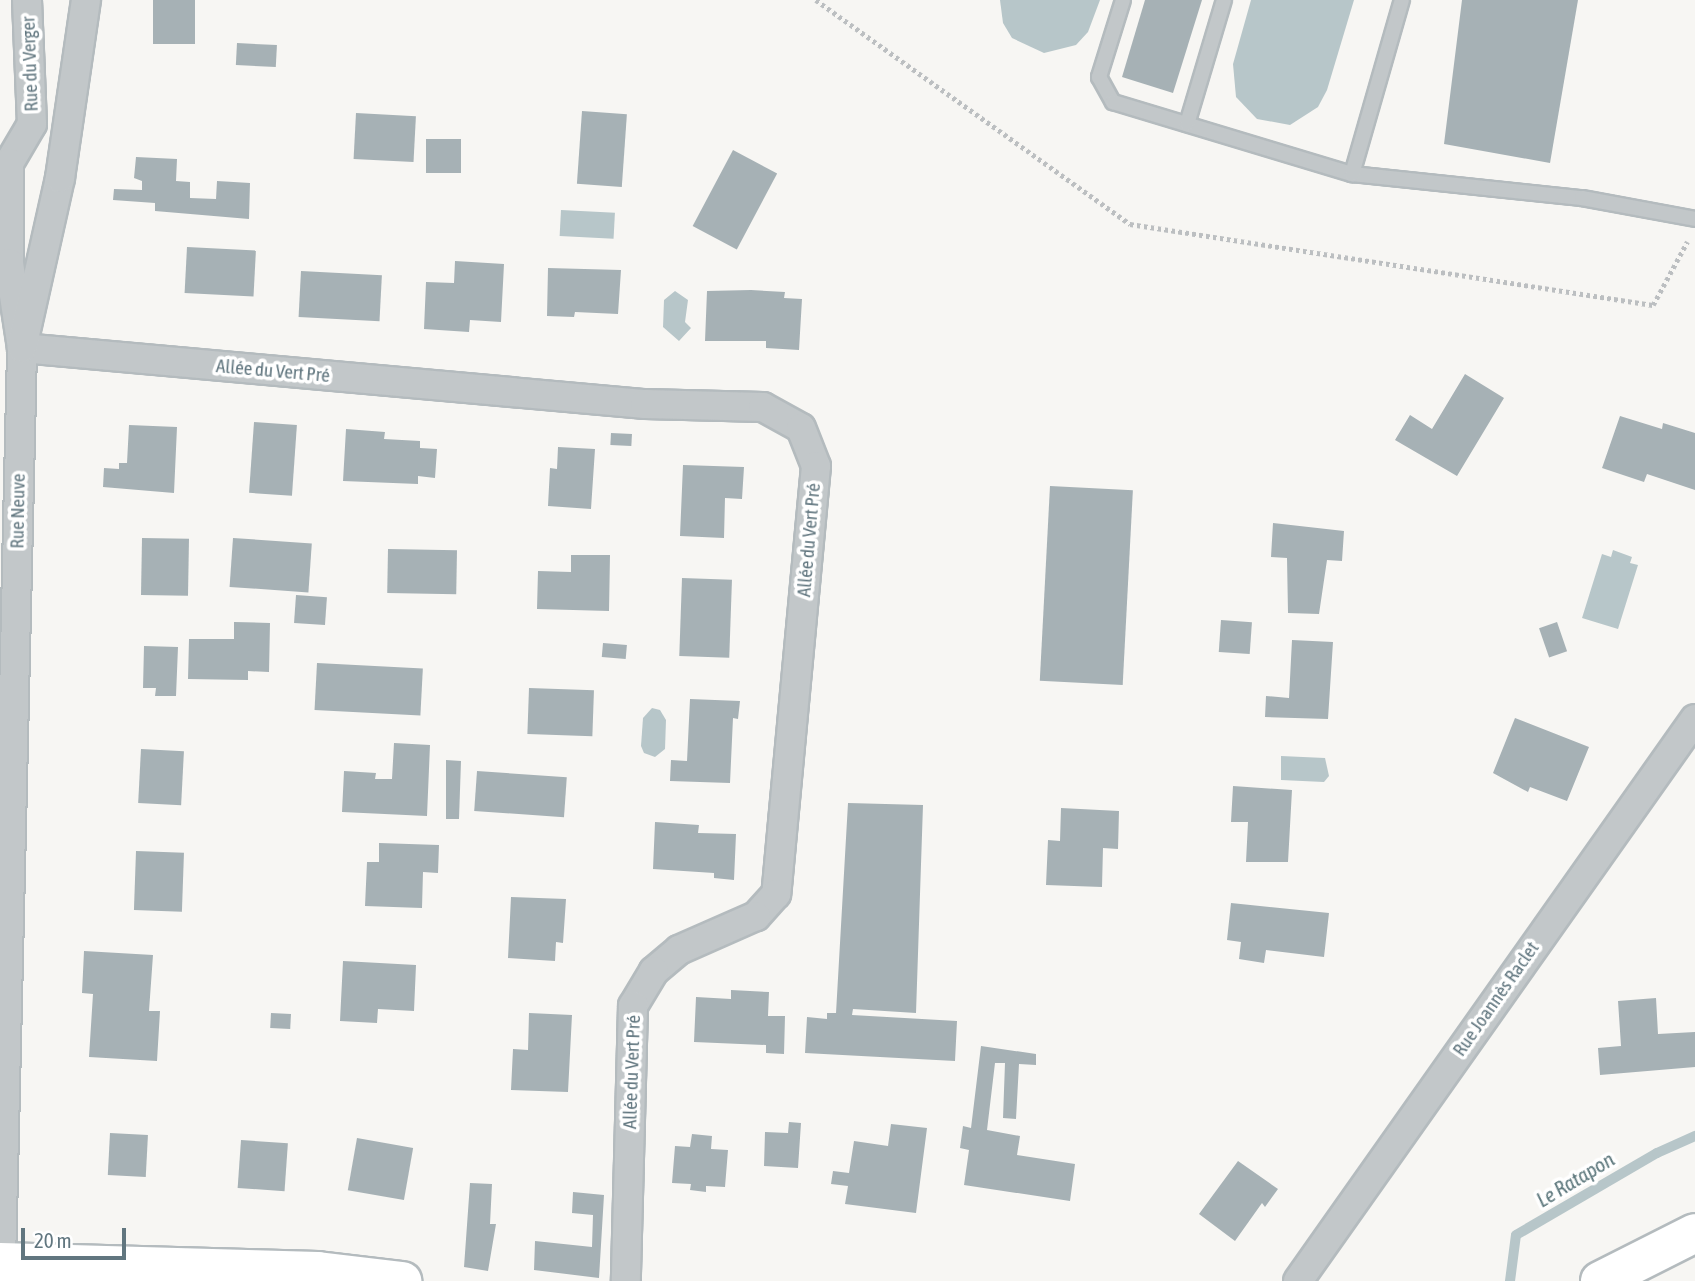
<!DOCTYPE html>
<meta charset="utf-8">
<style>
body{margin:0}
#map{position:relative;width:1695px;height:1281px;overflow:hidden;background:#f7f6f3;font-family:"Asap Condensed",sans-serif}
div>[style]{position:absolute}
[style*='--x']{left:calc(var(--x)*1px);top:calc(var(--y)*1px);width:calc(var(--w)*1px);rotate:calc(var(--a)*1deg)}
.water>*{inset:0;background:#b7c6c9;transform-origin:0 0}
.stream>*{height:10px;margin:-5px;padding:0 5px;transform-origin:5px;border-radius:5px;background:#b7c6c9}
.building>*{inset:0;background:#a6b1b5;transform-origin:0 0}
.path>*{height:4.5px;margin-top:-2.25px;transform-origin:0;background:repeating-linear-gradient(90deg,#bcbfc1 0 3.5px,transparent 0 7px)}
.roads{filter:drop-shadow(2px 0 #b4bbbe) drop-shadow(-2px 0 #b4bbbe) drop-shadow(0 2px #b4bbbe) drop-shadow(0 -2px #b4bbbe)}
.service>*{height:14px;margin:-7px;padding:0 7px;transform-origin:7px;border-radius:7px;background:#c2c7c9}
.minor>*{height:28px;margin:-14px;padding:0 14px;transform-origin:14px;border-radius:14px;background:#c2c7c9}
.secondary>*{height:38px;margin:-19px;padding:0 19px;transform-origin:19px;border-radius:19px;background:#fff}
span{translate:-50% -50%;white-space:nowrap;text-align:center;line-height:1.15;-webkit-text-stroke:7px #fff;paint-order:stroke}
.street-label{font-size:19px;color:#61767f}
.water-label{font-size:21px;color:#5b767b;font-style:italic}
.scale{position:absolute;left:21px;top:1228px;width:105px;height:32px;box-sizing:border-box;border:4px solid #61767f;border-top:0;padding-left:9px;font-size:21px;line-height:24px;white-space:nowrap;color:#61767f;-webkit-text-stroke:5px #fff;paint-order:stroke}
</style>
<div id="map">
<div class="water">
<div style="clip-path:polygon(1000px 0,1100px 0,1088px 32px,1076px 45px,1044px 53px,1012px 38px,1003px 23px)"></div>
<div style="clip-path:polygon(1251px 0,1354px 0,1327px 90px,1318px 107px,1290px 125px,1257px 119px,1236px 97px,1233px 64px)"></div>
<div style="left:561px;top:210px;width:54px;height:26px;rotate:3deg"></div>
<div style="clip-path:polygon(675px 291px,688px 300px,685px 322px,691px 328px,679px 341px,663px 327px,664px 300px)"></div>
<div style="clip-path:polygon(1613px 550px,1632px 557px,1630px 563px,1638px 565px,1618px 629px,1582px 618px,1602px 554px,1611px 557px)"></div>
<div style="clip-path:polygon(652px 708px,660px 710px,666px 720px,665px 749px,655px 757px,644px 753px,641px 746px,643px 718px)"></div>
<div style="clip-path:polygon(1281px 756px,1325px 758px,1329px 776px,1324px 782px,1281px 780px)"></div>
</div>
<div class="stream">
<div style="--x:1510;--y:1281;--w:46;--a:-82.6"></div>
<div style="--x:1516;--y:1235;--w:163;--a:-30.2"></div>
<div style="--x:1657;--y:1153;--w:42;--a:-24.1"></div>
</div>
<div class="building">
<div style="left:153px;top:0;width:42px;height:44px"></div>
<div style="clip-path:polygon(1145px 0,1202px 0,1173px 93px,1122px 77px)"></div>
<div style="clip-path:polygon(1462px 0,1578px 0,1550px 163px,1444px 144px)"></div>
<div style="left:237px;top:43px;width:40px;height:22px;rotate:3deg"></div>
<div style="left:582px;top:111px;width:45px;height:73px;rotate:4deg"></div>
<div style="left:356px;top:113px;width:60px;height:46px;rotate:3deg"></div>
<div style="left:426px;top:139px;width:35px;height:34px"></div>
<div style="left:733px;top:150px;width:50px;height:86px;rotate:28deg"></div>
<div style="clip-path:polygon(136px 157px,177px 159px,176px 181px,190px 182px,190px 198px,216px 199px,217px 181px,250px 183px,249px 219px,155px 211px,155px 203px,113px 200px,114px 189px,142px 190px,142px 181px,134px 178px)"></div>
<div style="left:187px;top:247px;width:69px;height:46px;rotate:3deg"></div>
<div style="clip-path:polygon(455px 261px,504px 264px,501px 322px,470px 320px,469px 332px,424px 329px,426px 282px,454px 283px)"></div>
<div style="clip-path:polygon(548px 268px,621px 270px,618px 314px,575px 312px,574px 317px,547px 316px)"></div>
<div style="left:301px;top:271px;width:81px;height:46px;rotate:3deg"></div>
<div style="clip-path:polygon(751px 290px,785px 292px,784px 298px,802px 299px,799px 350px,766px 348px,766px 341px,705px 341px,707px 291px)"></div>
<div style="clip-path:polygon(1465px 374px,1504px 398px,1457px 476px,1395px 440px,1410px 415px,1432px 429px)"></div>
<div style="clip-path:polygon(1620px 416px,1662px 429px,1663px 423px,1695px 433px,1695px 490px,1647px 474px,1644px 482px,1602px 468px)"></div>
<div style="left:254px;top:422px;width:43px;height:71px;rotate:4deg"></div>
<div style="clip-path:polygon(129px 425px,177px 427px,174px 493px,103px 487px,104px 468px,119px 469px,119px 463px,127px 463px)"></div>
<div style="clip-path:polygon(346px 429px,385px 432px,384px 439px,420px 441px,420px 448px,437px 449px,435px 478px,418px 476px,418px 484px,343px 481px)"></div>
<div style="left:611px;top:433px;width:21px;height:12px;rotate:3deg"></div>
<div style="clip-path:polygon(558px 447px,595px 449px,591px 509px,548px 506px,550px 468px,557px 469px)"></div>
<div style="clip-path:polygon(683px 465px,744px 467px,742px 499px,725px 498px,724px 538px,680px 536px)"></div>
<div style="left:1050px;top:486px;width:83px;height:195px;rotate:3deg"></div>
<div style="clip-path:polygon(1273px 523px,1344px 531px,1342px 561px,1327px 560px,1319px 614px,1288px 613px,1287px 558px,1271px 557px)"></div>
<div style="left:142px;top:538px;width:47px;height:57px;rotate:1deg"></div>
<div style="left:233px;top:538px;width:79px;height:49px;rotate:4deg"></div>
<div style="left:388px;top:549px;width:69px;height:44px;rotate:1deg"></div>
<div style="clip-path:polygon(571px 555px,610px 555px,609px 611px,537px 609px,538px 571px,571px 572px)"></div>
<div style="left:682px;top:578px;width:50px;height:78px;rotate:2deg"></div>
<div style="left:296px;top:595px;width:31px;height:28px;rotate:4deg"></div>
<div style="left:1221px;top:620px;width:31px;height:32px;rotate:4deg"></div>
<div style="clip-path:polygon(234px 622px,270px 623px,269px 672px,248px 671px,248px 680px,188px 679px,189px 639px,234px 639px)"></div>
<div style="left:1557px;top:622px;width:31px;height:19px;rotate:71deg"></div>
<div style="clip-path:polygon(1292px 640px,1333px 642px,1328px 719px,1265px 717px,1266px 696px,1289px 698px)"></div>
<div style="left:603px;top:643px;width:24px;height:14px;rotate:5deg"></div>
<div style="clip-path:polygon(144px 646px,178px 647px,176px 696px,155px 696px,156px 688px,143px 688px)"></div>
<div style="left:317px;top:663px;width:106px;height:47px;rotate:3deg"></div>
<div style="left:529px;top:688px;width:65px;height:46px;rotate:2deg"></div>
<div style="clip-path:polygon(690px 699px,740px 701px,738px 719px,733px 718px,730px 783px,670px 781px,671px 760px,687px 761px)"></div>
<div style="clip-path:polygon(1515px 718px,1589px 747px,1567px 801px,1530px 787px,1528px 792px,1493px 773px)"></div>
<div style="clip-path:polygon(394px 743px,430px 745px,427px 816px,342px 812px,344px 771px,376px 773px,375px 779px,392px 779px)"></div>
<div style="left:141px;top:749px;width:43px;height:54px;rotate:3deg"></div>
<div style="clip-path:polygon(446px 760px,461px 761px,459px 819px,446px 819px)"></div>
<div style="left:477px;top:771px;width:90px;height:40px;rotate:4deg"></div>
<div style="clip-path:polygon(1233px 786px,1292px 790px,1288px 862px,1246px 862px,1248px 822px,1231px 822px)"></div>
<div style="clip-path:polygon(848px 803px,923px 805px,916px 1013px,853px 1009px,852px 1015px,957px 1021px,955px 1061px,805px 1053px,807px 1017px,827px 1019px,827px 1013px,836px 1013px)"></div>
<div style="clip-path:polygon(1061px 808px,1119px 811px,1118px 849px,1103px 848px,1102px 887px,1046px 885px,1048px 840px,1060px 841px)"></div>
<div style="clip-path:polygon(655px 822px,699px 825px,698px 833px,736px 834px,734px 880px,714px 878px,714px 873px,653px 869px)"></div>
<div style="clip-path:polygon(379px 843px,439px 845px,438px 873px,423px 872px,422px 908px,365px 906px,367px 862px,379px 862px)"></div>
<div style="left:136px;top:851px;width:48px;height:59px;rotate:2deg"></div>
<div style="clip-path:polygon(511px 897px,566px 899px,563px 943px,556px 942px,555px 961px,508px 958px)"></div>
<div style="clip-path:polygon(1231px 903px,1329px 913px,1324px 957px,1266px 950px,1264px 963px,1239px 959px,1241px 942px,1227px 940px)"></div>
<div style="clip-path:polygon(84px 951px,153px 955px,149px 1011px,160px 1011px,157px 1061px,89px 1057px,93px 994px,82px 993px)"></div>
<div style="clip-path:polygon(343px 961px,416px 965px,414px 1011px,378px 1009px,377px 1023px,340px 1021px)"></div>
<div style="clip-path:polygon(731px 990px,769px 992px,768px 1016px,785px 1016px,784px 1054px,766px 1053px,766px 1045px,694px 1042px,696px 997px,731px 999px)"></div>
<div style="clip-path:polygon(1656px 998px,1658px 1034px,1695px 1032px,1695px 1067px,1600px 1075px,1598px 1048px,1621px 1046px,1618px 1001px)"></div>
<div style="left:271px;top:1013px;width:20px;height:15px;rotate:3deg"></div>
<div style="clip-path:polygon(529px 1013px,572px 1015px,568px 1092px,511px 1090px,513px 1049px,528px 1050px)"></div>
<div style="clip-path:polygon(981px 1046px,1036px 1054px,1036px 1065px,1019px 1064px,1016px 1119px,1003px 1118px,1005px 1063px,995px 1063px,987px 1130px,1020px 1136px,1017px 1155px,1075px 1164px,1070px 1201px,964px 1185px,969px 1150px,960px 1148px,963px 1126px,971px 1128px)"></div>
<div style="clip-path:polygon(789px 1122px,801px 1123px,798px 1168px,764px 1166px,765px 1132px,788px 1133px)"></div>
<div style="clip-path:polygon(891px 1124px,927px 1128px,916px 1213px,845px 1204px,848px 1186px,831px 1184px,833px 1171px,849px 1173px,854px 1141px,888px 1146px)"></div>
<div style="left:110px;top:1133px;width:38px;height:42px;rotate:3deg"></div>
<div style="clip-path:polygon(692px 1134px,712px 1136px,711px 1149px,728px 1150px,725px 1187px,706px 1186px,706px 1192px,690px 1190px,691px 1184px,672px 1183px,675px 1146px,690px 1147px)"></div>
<div style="left:357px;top:1138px;width:57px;height:53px;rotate:10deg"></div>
<div style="left:241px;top:1140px;width:47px;height:48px;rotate:4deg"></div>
<div style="clip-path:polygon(1238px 1161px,1278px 1189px,1265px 1207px,1262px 1203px,1235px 1241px,1199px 1214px)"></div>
<div style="clip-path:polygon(470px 1183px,492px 1184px,490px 1224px,496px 1224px,488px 1271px,464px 1267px)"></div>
<div style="clip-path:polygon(573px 1192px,604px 1195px,599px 1278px,534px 1270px,535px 1241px,592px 1247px,593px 1215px,572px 1213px)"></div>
</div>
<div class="path">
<div style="--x:816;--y:0;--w:386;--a:35.5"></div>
<div style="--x:1130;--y:224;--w:529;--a:8.8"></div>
<div style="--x:1653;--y:305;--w:72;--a:-61.6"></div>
</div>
<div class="roads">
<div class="service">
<div style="--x:1123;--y:0;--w:81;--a:107.3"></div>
<div style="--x:1099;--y:77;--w:29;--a:61"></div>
<div style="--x:1113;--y:102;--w:250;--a:16.8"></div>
<div style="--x:1352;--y:174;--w:231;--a:6"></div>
<div style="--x:1582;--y:198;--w:115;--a:10.5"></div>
<div style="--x:1187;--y:124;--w:129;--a:-73.4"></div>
<div style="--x:1352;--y:174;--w:181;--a:-74"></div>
</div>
<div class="minor">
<div style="--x:27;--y:0;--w:124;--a:87.7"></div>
<div style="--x:32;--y:124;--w:45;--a:120.5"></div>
<div style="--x:9;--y:163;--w:100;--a:90"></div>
<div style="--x:9;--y:263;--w:86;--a:81.3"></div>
<div style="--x:22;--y:348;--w:626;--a:5.14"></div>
<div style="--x:645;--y:404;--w:118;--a:1.5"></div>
<div style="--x:763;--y:407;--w:43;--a:28.9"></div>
<div style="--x:801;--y:428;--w:41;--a:68.5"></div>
<div style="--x:816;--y:466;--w:430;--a:95.3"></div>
<div style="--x:776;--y:894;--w:30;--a:132"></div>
<div style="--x:756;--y:916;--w:84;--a:156.2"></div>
<div style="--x:679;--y:950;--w:33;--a:140"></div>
<div style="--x:654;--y:971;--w:41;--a:121"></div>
<div style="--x:633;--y:1006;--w:275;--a:91.5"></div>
<div style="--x:1;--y:1262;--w:914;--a:-88.68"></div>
<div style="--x:22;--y:348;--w:174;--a:-77.4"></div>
<div style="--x:60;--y:178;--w:180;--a:-81.7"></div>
<div style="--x:1298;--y:1281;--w:688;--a:-54.76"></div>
</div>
<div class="secondary">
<div style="--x:0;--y:1262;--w:318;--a:1.6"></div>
<div style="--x:318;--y:1271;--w:85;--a:6.8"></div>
<div style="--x:1600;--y:1281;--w:106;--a:-26.8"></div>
</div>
</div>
<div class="street-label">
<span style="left:30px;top:64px;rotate:-92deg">Rue du Verger</span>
<span style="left:273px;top:371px;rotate:5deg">Allée du Vert Pré</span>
<span style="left:18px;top:511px;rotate:-89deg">Rue Neuve</span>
<span style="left:809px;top:540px;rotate:-85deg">Allée du Vert Pré</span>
<span style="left:1496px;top:999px;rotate:-55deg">Rue Joannès Raclet</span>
<span style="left:632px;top:1072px;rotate:-88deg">Allée du Vert Pré</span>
</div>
<div class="water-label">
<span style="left:1575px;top:1179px;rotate:-31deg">Le Ratapon</span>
</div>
<div class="scale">20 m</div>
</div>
